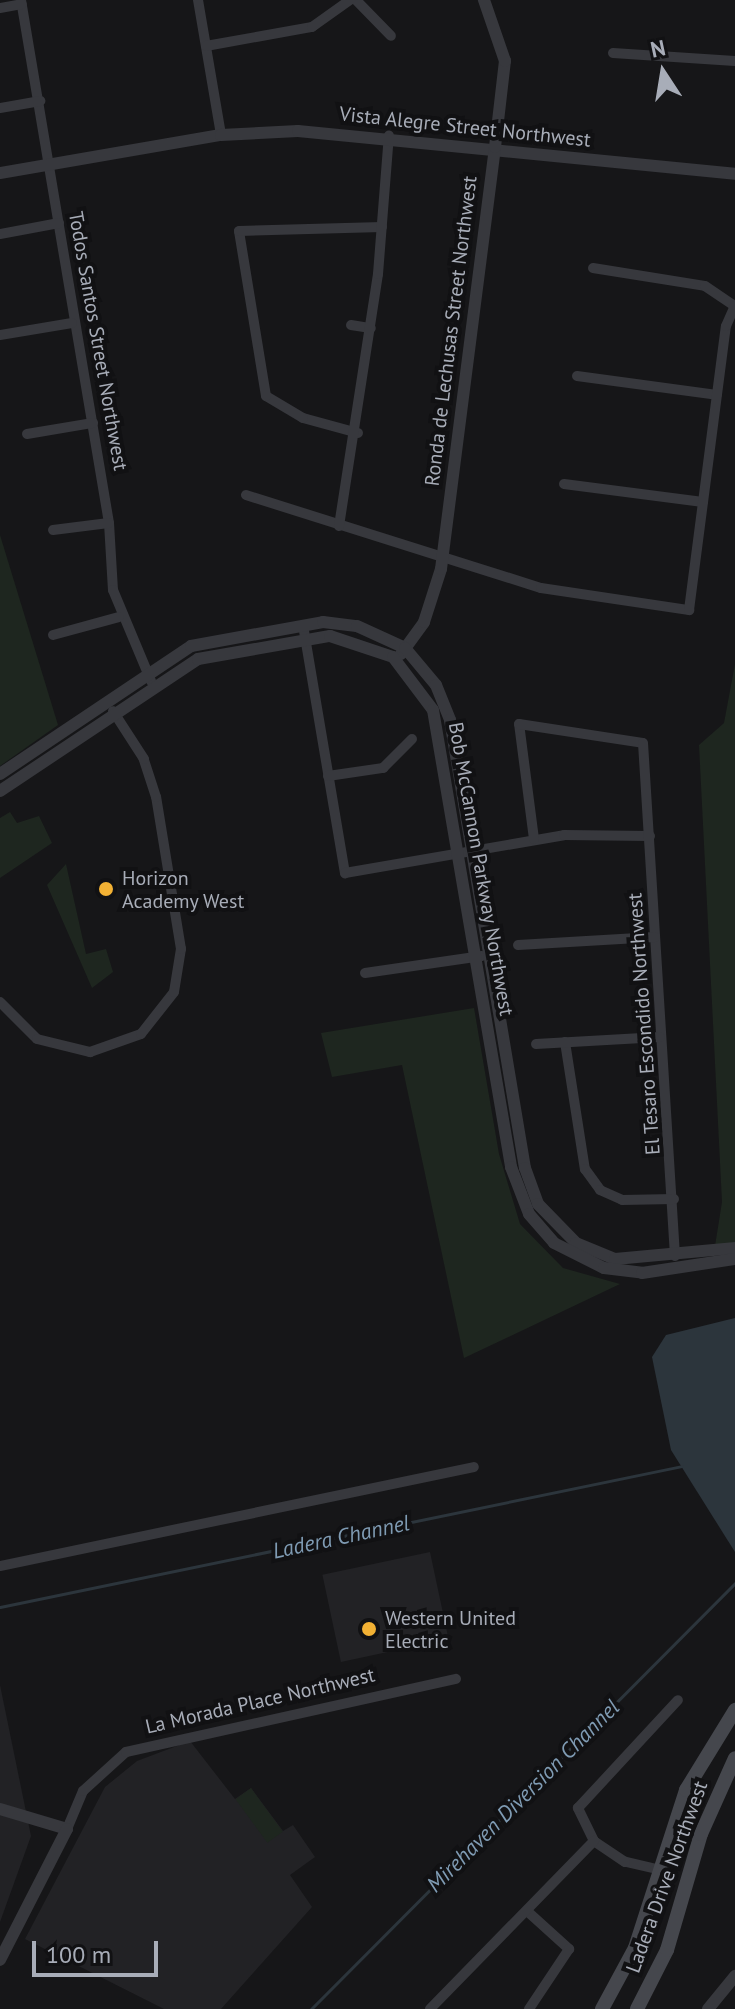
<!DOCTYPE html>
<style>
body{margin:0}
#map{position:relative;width:735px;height:2009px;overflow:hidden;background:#161618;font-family:"PT Sans",sans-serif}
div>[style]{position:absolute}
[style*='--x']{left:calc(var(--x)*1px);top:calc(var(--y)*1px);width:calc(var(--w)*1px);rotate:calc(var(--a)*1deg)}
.built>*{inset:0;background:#222225;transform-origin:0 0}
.green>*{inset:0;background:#1e261f;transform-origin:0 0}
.water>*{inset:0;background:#2c353c}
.stream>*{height:3px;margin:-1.5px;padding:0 1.5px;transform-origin:1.5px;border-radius:1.5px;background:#2c353c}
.minor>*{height:10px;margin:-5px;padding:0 5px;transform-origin:5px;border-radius:5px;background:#37383d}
.tertiary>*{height:12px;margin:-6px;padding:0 6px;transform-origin:6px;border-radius:6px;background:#37383d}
.secondary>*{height:14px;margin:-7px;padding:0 7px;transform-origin:7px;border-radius:7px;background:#45474d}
.dots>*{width:22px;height:22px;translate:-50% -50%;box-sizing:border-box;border:4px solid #111113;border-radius:50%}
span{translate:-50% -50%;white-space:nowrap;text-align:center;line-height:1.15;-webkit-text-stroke:8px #111113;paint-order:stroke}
.street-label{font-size:20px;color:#a8adb8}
.poi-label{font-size:20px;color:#a8adb8}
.left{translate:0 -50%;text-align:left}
.water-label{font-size:22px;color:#7f9bb3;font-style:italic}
.north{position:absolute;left:623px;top:32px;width:80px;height:80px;-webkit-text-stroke:6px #111113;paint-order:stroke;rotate:348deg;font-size:22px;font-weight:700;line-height:32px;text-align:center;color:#a8adb8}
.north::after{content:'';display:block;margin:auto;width:28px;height:36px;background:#a8adb8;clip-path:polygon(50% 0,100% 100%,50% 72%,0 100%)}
.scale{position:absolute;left:32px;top:1941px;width:126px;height:36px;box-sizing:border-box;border:4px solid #a8adb8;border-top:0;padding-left:10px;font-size:24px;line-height:28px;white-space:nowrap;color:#a8adb8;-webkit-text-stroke:6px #111113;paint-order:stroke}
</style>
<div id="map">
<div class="built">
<div style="left:430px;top:1552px;width:89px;height:110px;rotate:78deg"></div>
<div style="clip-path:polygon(0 1685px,31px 1836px,0 1922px)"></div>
<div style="clip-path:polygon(190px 1741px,235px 1799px,251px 1788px,283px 1831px,293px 1825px,315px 1857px,290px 1875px,312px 1907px,221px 2009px,164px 2009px,25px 1939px,105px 1787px,137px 1761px)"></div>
</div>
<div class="green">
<div style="clip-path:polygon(0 535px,58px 725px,0 766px)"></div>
<div style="clip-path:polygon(735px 664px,735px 1244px,715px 1246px,722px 1202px,699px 745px,724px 723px)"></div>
<div style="clip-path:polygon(10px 812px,17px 823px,39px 816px,52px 843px,0 878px,0 818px)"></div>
<div style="clip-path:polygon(66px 864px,86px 954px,106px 949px,113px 972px,92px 988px,47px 885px)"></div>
<div style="clip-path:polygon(474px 1008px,499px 1154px,520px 1224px,563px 1268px,620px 1284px,464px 1358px,402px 1065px,332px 1077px,321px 1033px)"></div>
<div style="left:251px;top:1788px;width:54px;height:19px;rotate:54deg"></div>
</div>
<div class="water">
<div style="clip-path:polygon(735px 1318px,735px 1552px,671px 1450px,652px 1357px,666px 1335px)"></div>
</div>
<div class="stream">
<div style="--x:0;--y:1607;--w:696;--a:-11.68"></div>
<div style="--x:311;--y:2009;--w:601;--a:-45.13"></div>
</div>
<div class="minor">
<div style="--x:21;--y:0;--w:530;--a:80.45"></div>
<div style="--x:109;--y:523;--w:67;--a:86.6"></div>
<div style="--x:113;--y:590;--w:99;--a:67.3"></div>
<div style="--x:198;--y:0;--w:137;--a:80.3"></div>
<div style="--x:356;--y:0;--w:50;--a:45.8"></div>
<div style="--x:0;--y:8;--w:22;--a:-10"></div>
<div style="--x:206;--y:46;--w:108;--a:-10.2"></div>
<div style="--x:312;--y:27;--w:47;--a:-35.4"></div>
<div style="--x:613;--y:53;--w:122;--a:3.8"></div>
<div style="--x:0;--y:108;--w:41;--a:-9.9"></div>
<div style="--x:0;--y:234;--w:60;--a:-10.6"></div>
<div style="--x:593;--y:268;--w:113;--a:9.1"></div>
<div style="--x:705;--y:286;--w:36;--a:34"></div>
<div style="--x:351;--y:325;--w:20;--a:9"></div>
<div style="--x:0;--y:335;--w:73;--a:-9.5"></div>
<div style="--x:577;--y:376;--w:141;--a:7.7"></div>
<div style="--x:358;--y:433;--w:57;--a:-164.7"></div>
<div style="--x:303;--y:418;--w:43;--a:-149.3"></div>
<div style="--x:266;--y:396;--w:167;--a:-99.3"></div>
<div style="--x:239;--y:231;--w:143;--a:-1.6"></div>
<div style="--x:27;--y:434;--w:67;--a:-9.5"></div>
<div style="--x:564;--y:484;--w:140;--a:7.4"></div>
<div style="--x:246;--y:495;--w:309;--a:17.5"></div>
<div style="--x:541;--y:588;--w:150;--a:8.5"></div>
<div style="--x:689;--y:610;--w:286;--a:-82.6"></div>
<div style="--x:726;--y:326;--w:22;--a:-66"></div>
<div style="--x:339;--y:526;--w:255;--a:-81.2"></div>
<div style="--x:378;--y:274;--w:139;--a:-85.5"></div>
<div style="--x:53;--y:530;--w:56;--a:-7.1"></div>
<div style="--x:303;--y:625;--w:252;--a:80.4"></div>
<div style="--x:345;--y:873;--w:222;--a:-9.8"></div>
<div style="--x:564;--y:835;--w:86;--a:0.7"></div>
<div style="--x:53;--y:635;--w:68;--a:-15.3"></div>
<div style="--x:328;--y:776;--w:56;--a:-8.3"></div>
<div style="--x:383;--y:768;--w:41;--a:-45"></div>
<div style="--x:534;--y:839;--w:116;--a:-97.4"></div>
<div style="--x:519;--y:724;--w:125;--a:8.7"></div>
<div style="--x:643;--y:743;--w:514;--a:86.43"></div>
<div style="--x:518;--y:945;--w:137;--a:-3.3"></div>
<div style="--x:365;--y:973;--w:118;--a:-8.3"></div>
<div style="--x:0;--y:1002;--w:52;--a:45"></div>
<div style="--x:37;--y:1039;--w:55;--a:13.8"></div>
<div style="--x:90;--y:1052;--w:54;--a:-19.4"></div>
<div style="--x:141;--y:1034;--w:53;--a:-51.8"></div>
<div style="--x:174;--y:992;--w:44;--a:-80.8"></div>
<div style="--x:181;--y:949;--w:154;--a:-99.3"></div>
<div style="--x:156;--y:797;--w:40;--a:-108"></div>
<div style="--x:144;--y:759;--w:57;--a:-122.9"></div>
<div style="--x:565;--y:1042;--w:129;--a:81.1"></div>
<div style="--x:585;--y:1169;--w:26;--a:54"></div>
<div style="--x:600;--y:1190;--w:24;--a:24"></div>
<div style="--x:622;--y:1200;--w:52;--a:-1.1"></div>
<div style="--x:536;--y:1044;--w:124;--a:-3.2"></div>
<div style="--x:0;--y:1566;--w:484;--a:-11.8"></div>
<div style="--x:67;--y:1829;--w:41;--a:-67.2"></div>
<div style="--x:83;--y:1791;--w:58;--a:-42.2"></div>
<div style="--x:126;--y:1752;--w:338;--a:-12.5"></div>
<div style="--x:661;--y:1870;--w:37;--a:-167"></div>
<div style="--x:625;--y:1862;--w:37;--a:-146"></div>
<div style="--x:594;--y:1841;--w:37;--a:-116"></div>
<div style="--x:578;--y:1808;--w:147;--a:-47.2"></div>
<div style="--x:527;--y:1911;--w:57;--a:42.1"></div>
<div style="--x:569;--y:1949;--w:72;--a:123.7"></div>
<div style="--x:430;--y:2009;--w:235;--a:-45.7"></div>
</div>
<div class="tertiary">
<div style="--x:0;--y:173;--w:224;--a:-9.8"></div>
<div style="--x:221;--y:135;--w:77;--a:-3"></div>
<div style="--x:298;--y:131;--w:439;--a:5.6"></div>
<div style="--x:401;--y:654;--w:39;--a:-54"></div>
<div style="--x:424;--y:622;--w:56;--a:-72.2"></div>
<div style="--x:441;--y:569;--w:425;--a:-82.7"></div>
<div style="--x:495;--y:147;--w:87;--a:-83.4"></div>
<div style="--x:505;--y:61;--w:65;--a:-109"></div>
<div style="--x:0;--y:774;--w:230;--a:-33.8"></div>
<div style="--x:191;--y:646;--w:134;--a:-10.3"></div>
<div style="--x:323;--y:622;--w:34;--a:7"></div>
<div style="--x:357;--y:626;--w:53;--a:24.6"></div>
<div style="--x:405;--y:648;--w:48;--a:50"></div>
<div style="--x:436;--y:685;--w:38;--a:68"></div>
<div style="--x:450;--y:720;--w:454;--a:80.5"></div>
<div style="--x:525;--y:1168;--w:38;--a:70"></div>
<div style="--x:538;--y:1204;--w:54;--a:45.7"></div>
<div style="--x:576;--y:1243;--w:42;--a:22.3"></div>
<div style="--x:615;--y:1259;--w:121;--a:-5.2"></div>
<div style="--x:0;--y:791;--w:238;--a:-33.7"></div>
<div style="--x:198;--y:659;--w:134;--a:-9.9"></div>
<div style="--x:330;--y:636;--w:66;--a:18.4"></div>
<div style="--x:393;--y:657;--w:66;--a:53"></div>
<div style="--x:433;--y:710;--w:464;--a:80.3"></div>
<div style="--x:511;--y:1167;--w:50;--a:69"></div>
<div style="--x:529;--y:1214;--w:38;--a:49"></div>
<div style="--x:554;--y:1243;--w:56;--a:26.6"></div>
<div style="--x:604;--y:1268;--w:38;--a:7"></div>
<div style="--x:642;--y:1273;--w:94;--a:-8.6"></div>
<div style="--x:0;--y:1809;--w:70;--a:16.6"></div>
<div style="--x:67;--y:1829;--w:147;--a:117.1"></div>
<div style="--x:708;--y:2009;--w:43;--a:-50.7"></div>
</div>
<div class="secondary">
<div style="--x:602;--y:2009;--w:69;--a:-61.6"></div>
<div style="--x:635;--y:1948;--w:166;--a:-72.1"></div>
<div style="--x:686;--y:1790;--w:94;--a:-58.5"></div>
<div style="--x:637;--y:2009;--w:66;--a:-63"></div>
<div style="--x:667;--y:1950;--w:121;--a:-73.7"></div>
<div style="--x:701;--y:1834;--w:83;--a:-65.9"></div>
</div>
<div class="dots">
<div style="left:106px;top:889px;background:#f2b134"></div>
<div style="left:369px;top:1629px;background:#f2b134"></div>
</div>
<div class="street-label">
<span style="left:465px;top:127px;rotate:6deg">Vista Alegre Street Northwest</span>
<span style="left:451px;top:331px;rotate:-83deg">Ronda de Lechusas Street Northwest</span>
<span style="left:98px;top:341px;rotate:80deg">Todos Santos Street Northwest</span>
<span style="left:481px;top:869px;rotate:80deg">Bob McCannon Parkway Northwest</span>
<span style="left:644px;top:1024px;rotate:-94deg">El Tesaro Escondido Northwest</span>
<span style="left:260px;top:1701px;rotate:-13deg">La Morada Place Northwest</span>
<span style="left:667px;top:1877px;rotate:-70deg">Ladera Drive Northwest</span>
</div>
<div class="poi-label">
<span class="left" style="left:122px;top:890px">Horizon<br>Academy West</span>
<span class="left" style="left:385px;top:1630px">Western United<br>Electric</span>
</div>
<div class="water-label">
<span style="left:341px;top:1537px;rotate:-12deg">Ladera Channel</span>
<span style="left:523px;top:1796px;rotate:-45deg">Mirehaven Diversion Channel</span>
</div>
<div class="north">N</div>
<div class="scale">100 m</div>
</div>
